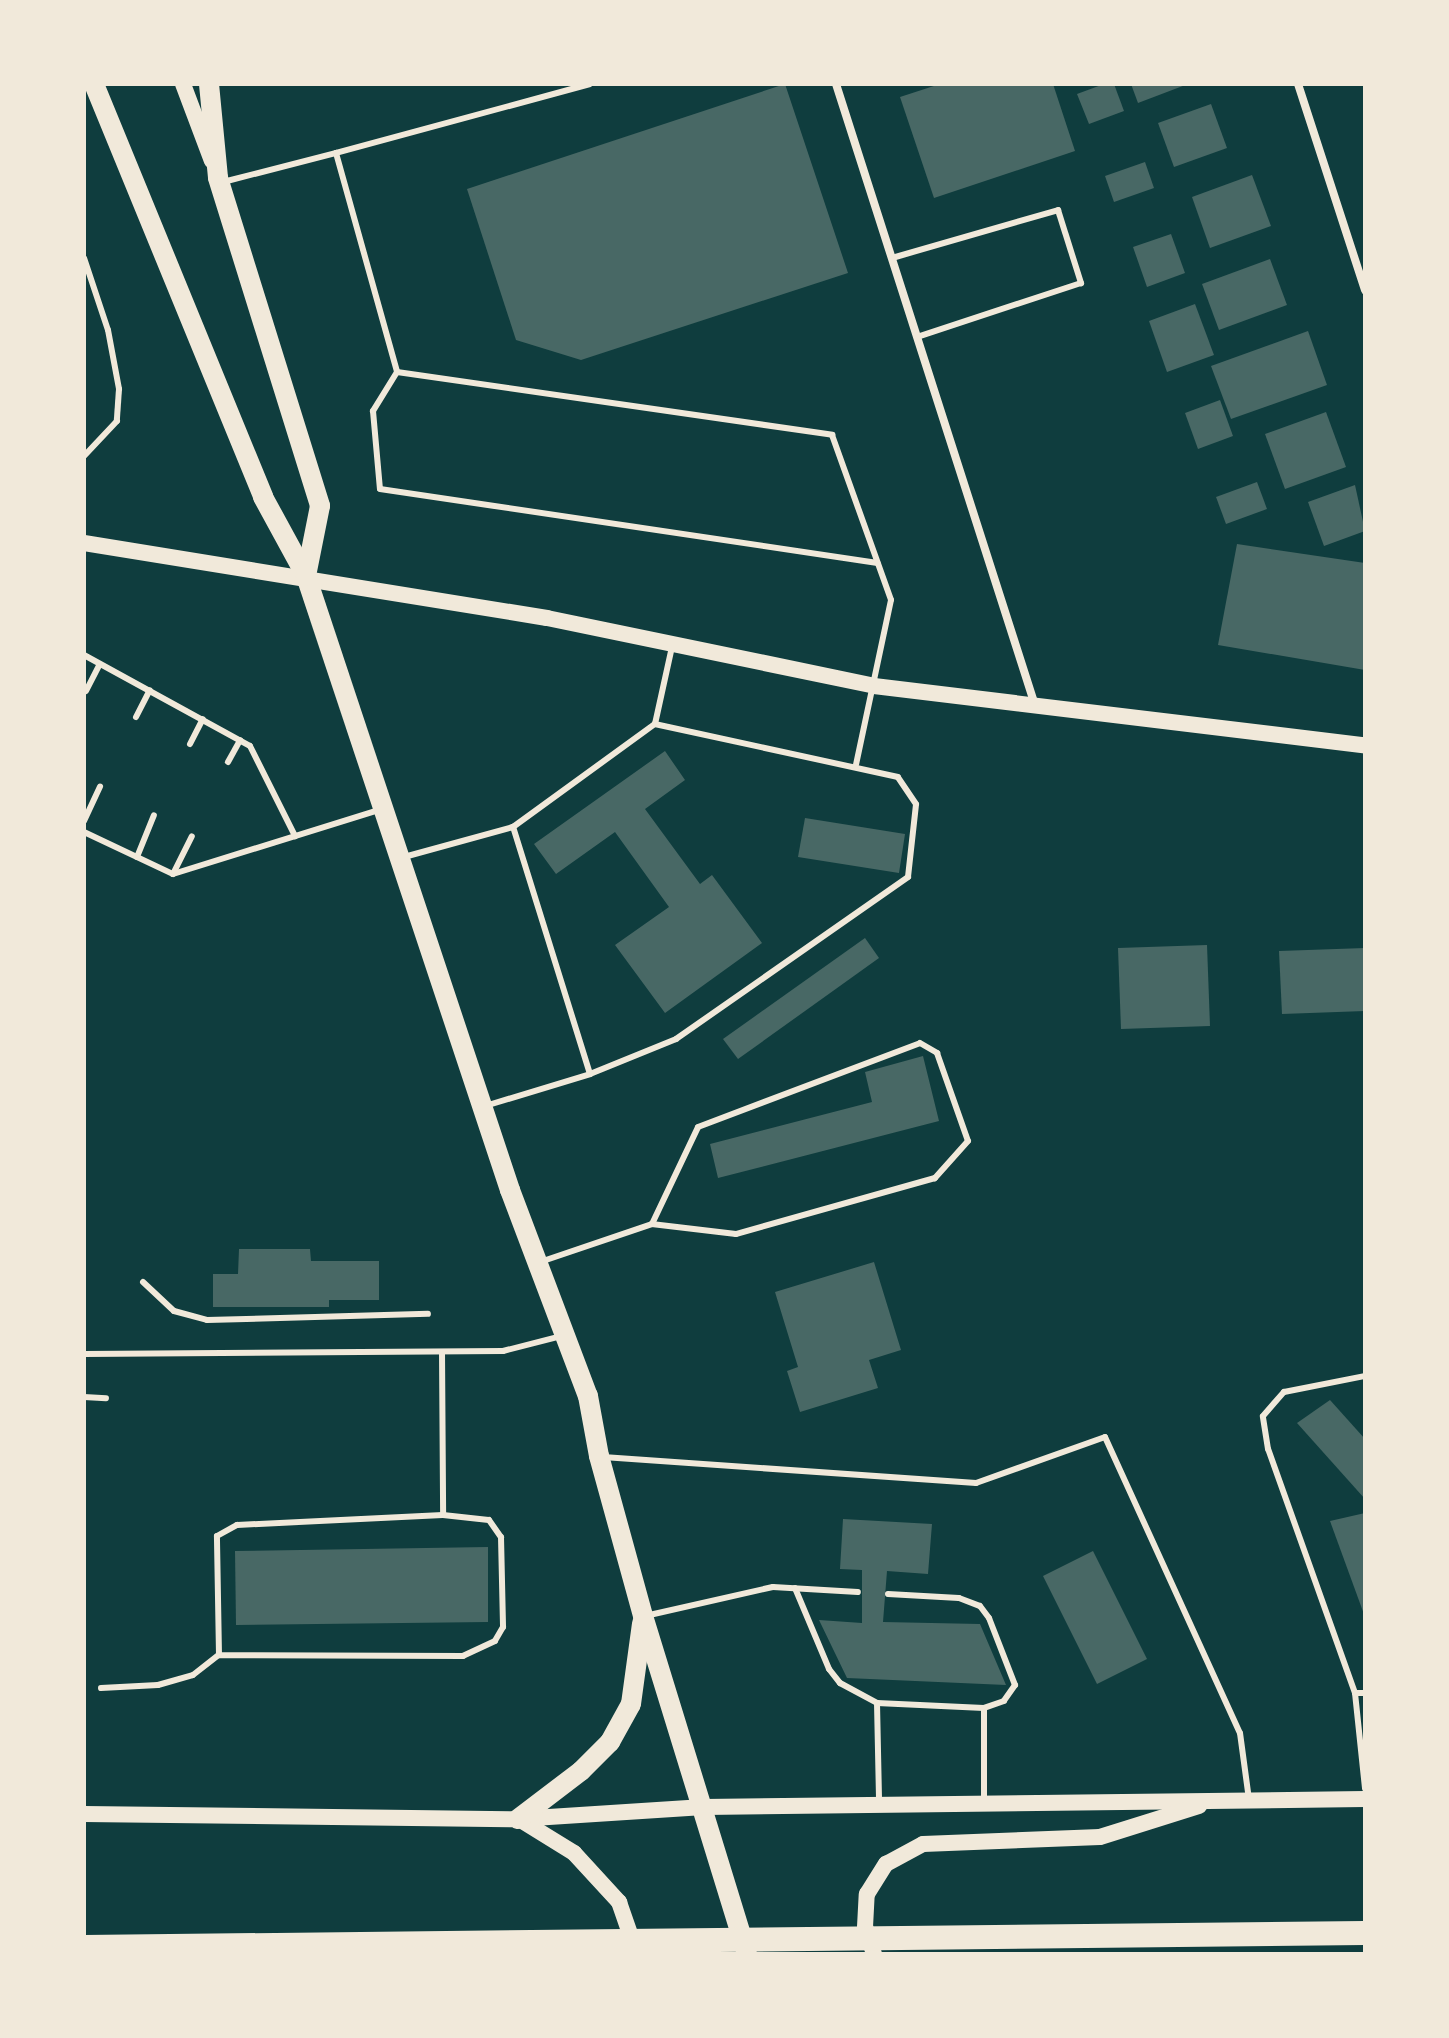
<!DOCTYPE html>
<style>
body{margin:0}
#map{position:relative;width:1449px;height:2038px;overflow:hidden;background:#0f3d3e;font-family:"Roboto Serif",serif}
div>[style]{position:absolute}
.building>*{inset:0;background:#486865}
.service>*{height:6px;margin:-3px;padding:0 3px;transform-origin:3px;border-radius:3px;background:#f1e9da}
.minor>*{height:8px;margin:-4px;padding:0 4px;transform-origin:4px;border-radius:4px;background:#f1e9da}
.secondary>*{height:16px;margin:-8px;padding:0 8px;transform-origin:8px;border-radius:8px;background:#f1e9da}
.primary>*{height:20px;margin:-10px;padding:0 10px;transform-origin:10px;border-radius:10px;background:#f1e9da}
.motorway>*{height:24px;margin:-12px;padding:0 12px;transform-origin:12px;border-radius:12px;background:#f1e9da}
span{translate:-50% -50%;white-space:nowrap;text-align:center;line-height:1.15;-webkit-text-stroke:7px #f1e9da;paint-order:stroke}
.frame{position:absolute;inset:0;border:86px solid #f1e9da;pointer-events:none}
</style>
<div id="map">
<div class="building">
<div style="clip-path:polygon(785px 84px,848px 273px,581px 360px,516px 340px,467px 189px)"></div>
<div style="clip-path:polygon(940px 84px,1053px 84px,1075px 151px,934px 198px,900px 97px)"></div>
<div style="clip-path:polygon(1104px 84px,1114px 84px,1124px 111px,1089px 124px,1077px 94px)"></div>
<div style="clip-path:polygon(1131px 84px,1188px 84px,1138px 103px)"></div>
<div style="clip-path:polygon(1211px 104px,1227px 148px,1174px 167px,1158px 123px)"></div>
<div style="clip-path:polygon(1145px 162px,1154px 188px,1114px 202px,1105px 176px)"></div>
<div style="clip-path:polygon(1252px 175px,1271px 226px,1210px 248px,1192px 197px)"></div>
<div style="clip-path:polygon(1171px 234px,1185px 273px,1147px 287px,1133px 247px)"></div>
<div style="clip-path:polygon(1270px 259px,1287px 305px,1219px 330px,1202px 284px)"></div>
<div style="clip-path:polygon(1195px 304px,1214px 355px,1167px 372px,1149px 321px)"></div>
<div style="clip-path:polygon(1308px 331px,1327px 385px,1231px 419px,1211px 366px)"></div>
<div style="clip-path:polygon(1220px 400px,1233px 436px,1198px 449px,1185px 413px)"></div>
<div style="clip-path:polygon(1326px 412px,1346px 467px,1285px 489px,1265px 434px)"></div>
<div style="clip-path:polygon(1257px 482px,1267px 509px,1226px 524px,1216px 497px)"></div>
<div style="clip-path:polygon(1355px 485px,1365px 531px,1324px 546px,1308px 502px)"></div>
<div style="clip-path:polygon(1237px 544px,1365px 563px,1365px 670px,1218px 645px)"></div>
<div style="clip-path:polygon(665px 751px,685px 780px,645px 809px,700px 884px,712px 875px,762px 943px,665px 1013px,615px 945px,669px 907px,615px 832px,556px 874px,534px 844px)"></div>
<div style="clip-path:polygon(805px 818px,905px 834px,899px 873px,798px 857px)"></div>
<div style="clip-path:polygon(865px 938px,879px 958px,738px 1059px,723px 1039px)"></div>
<div style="clip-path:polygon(1207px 945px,1210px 1026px,1121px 1029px,1118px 948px)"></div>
<div style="clip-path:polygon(1365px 948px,1365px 1011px,1282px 1014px,1279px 951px)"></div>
<div style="clip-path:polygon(923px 1056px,939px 1121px,718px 1178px,710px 1144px,872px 1102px,865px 1072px)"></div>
<div style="clip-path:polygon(239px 1249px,310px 1249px,311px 1261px,379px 1261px,379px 1300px,329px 1300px,329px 1307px,213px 1307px,213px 1274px,238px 1274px)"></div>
<div style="clip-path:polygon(874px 1262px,901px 1350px,869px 1360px,878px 1388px,800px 1412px,787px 1371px,798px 1367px,775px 1292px)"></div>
<div style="clip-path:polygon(1330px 1400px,1365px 1439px,1365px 1499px,1297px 1423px)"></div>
<div style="clip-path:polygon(1365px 1513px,1365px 1617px,1330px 1521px)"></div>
<div style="clip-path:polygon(843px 1519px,932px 1524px,928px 1574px,887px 1571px,883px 1622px,980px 1624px,1006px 1685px,847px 1678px,819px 1620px,862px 1623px,862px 1570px,840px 1569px)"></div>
<div style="clip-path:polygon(488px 1547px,488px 1622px,236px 1625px,235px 1551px)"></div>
<div style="clip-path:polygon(1093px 1551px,1147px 1659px,1097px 1684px,1043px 1576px)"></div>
</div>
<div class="service">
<div style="left:590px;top:84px;width:263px;rotate:164.8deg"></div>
<div style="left:336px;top:153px;width:227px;rotate:74.4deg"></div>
<div style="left:397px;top:372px;width:440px;rotate:8.2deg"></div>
<div style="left:832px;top:435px;width:175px;rotate:70.3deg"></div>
<div style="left:891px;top:600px;width:168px;rotate:102deg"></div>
<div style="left:223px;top:182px;width:117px;rotate:-14.4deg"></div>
<div style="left:84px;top:258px;width:76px;rotate:71.6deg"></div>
<div style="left:108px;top:330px;width:60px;rotate:79.4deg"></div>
<div style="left:119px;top:389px;width:32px;rotate:94deg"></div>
<div style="left:117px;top:421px;width:48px;rotate:133.3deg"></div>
<div style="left:892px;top:258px;width:173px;rotate:-16.1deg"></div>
<div style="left:1058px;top:210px;width:77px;rotate:72.5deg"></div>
<div style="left:1081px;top:283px;width:173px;rotate:161.8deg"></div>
<div style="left:397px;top:372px;width:46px;rotate:121.6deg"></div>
<div style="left:373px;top:411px;width:78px;rotate:84.9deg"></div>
<div style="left:380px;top:489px;width:503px;rotate:8.45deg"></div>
<div style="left:84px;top:655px;width:189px;rotate:28.7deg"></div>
<div style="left:250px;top:746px;width:101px;rotate:63.4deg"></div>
<div style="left:86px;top:691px;width:30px;rotate:-63deg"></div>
<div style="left:136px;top:717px;width:30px;rotate:-63deg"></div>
<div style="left:190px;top:744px;width:28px;rotate:-63deg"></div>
<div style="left:228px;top:762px;width:25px;rotate:-61deg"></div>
<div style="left:84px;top:821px;width:38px;rotate:-65deg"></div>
<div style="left:84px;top:832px;width:98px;rotate:25.3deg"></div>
<div style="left:173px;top:874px;width:216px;rotate:-17.3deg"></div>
<div style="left:137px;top:857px;width:45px;rotate:-68deg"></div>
<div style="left:404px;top:857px;width:113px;rotate:-15.4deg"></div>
<div style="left:513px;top:827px;width:175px;rotate:-36deg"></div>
<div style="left:655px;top:724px;width:79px;rotate:-77.6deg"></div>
<div style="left:173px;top:874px;width:42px;rotate:-63.4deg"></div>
<div style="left:590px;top:1074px;width:93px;rotate:-22.1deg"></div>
<div style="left:676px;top:1039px;width:283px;rotate:-34.9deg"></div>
<div style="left:908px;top:877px;width:73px;rotate:-83.7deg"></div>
<div style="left:916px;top:804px;width:32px;rotate:-124deg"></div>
<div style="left:898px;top:777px;width:249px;rotate:-167.7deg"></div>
<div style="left:485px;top:1106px;width:110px;rotate:-16.9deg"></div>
<div style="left:590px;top:1074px;width:259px;rotate:-107.3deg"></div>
<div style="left:540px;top:1262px;width:118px;rotate:-18.7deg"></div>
<div style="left:652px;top:1224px;width:107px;rotate:-64.6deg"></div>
<div style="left:698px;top:1127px;width:237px;rotate:-20.7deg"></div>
<div style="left:920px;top:1043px;width:20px;rotate:30deg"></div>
<div style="left:937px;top:1053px;width:93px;rotate:70.6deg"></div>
<div style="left:968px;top:1141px;width:50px;rotate:131.7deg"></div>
<div style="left:935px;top:1178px;width:207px;rotate:164.3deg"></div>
<div style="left:736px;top:1234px;width:85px;rotate:-173.2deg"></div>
<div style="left:143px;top:1282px;width:42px;rotate:43.1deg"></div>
<div style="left:174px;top:1311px;width:34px;rotate:15deg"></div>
<div style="left:207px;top:1320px;width:221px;rotate:-1.6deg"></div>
<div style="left:442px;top:1352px;width:163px;rotate:89.6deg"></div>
<div style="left:443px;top:1515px;width:46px;rotate:6.2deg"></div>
<div style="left:489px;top:1520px;width:21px;rotate:55deg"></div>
<div style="left:501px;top:1537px;width:90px;rotate:88.7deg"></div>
<div style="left:503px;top:1627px;width:16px;rotate:120deg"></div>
<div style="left:495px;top:1641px;width:35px;rotate:155deg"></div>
<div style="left:463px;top:1656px;width:244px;rotate:-179.8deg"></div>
<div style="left:219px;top:1655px;width:119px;rotate:-91deg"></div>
<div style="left:217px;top:1536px;width:23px;rotate:-29deg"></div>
<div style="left:237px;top:1525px;width:206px;rotate:-2.8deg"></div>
<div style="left:84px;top:1354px;width:419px;rotate:-0.4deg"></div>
<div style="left:503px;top:1351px;width:61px;rotate:-14.3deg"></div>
<div style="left:84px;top:1397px;width:22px;rotate:3deg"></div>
<div style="left:603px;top:1457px;width:374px;rotate:4deg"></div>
<div style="left:976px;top:1483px;width:137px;rotate:-19.6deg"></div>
<div style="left:1105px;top:1437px;width:325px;rotate:65.5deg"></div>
<div style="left:1240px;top:1733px;width:68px;rotate:82.3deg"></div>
<div style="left:795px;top:1588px;width:88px;rotate:67.2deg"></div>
<div style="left:829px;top:1669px;width:18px;rotate:52deg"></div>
<div style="left:840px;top:1683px;width:42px;rotate:28.4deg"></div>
<div style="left:877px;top:1703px;width:99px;rotate:88.8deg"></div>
<div style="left:888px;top:1594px;width:71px;rotate:3.2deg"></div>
<div style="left:959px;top:1598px;width:22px;rotate:21deg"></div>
<div style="left:980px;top:1606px;width:15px;rotate:53deg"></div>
<div style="left:989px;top:1618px;width:72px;rotate:68.8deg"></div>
<div style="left:1015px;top:1685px;width:19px;rotate:125deg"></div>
<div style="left:1004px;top:1701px;width:21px;rotate:161deg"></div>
<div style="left:984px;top:1708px;width:92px;rotate:90deg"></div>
<div style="left:645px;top:1616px;width:131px;rotate:-12.8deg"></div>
<div style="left:773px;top:1587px;width:85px;rotate:3.4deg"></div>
<div style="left:101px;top:1688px;width:57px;rotate:-3deg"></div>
<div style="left:158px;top:1685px;width:36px;rotate:-16deg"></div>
<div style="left:193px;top:1675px;width:33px;rotate:-38deg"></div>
<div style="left:1355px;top:1693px;width:259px;rotate:-109.6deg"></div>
<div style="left:1268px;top:1449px;width:33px;rotate:-99deg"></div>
<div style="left:1263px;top:1416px;width:32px;rotate:-49deg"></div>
<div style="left:1284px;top:1392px;width:83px;rotate:-11.2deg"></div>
<div style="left:1365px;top:1693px;width:10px;rotate:180deg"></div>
<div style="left:1355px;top:1693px;width:96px;rotate:84deg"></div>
<div style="left:877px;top:1703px;width:107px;rotate:2.7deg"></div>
</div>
<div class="minor">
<div style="left:836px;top:84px;width:649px;rotate:72.24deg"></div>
<div style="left:1298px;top:84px;width:217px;rotate:72deg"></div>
</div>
<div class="secondary">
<div style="left:183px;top:84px;width:82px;rotate:69.4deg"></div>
<div style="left:84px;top:543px;width:469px;rotate:9.2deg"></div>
<div style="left:547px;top:618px;width:334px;rotate:11.7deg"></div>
<div style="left:874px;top:686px;width:495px;rotate:6.9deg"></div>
<div style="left:84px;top:1814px;width:434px;rotate:0.7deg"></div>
<div style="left:518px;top:1819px;width:186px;rotate:-3.7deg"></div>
<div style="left:704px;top:1807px;width:661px;rotate:-0.69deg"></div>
<div style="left:519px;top:1819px;width:65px;rotate:31.7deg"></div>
<div style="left:574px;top:1853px;width:67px;rotate:47.4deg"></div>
<div style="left:619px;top:1902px;width:55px;rotate:70.9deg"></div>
<div style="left:874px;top:1954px;width:28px;rotate:-108deg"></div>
<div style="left:865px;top:1927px;width:33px;rotate:-87deg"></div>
<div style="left:867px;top:1894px;width:36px;rotate:-58deg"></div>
<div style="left:886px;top:1864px;width:42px;rotate:-28.4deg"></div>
<div style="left:923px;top:1844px;width:177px;rotate:-2.3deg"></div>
<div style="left:1100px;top:1837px;width:104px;rotate:-17.4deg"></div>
</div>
<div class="primary">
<div style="left:94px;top:84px;width:446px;rotate:67.7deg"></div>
<div style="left:263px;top:497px;width:90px;rotate:61.4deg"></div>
<div style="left:306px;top:576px;width:647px;rotate:71.62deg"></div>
<div style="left:510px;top:1190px;width:220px;rotate:69.3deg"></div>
<div style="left:588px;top:1396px;width:61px;rotate:79.6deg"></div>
<div style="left:599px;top:1456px;width:166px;rotate:74.6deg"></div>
<div style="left:643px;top:1616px;width:354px;rotate:72.9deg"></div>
<div style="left:209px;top:84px;width:94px;rotate:84.5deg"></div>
<div style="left:218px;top:178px;width:343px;rotate:72.7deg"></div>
<div style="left:320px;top:506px;width:71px;rotate:101.3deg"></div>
<div style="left:518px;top:1819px;width:79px;rotate:-37.3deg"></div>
<div style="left:581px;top:1771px;width:41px;rotate:-45deg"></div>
<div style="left:610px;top:1742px;width:43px;rotate:-61.1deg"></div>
<div style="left:631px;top:1704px;width:81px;rotate:-82.2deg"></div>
</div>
<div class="motorway">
<div style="left:84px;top:1947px;width:1281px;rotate:-0.63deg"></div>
</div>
<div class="frame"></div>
</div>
